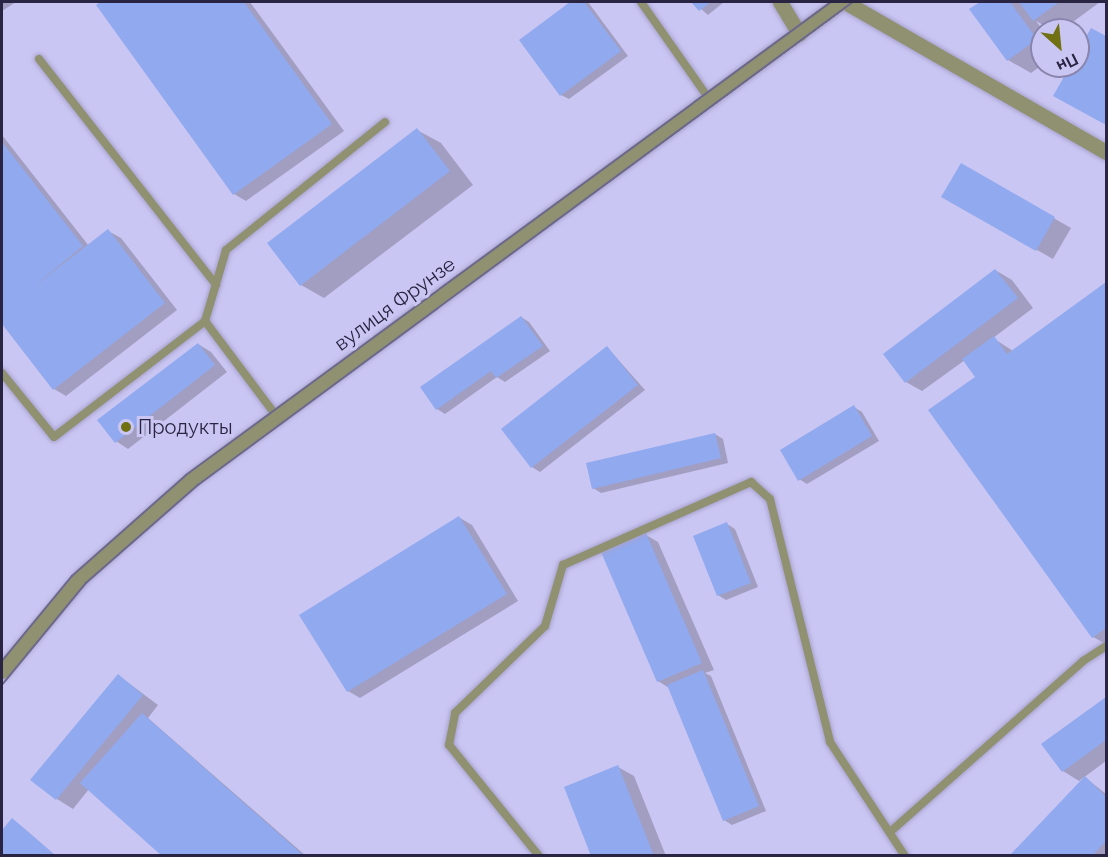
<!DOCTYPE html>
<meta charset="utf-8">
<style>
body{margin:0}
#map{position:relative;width:1108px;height:857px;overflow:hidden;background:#cac6f3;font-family:Raleway,sans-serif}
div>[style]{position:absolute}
.shadow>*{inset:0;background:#0003}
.building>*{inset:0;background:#91a9ee}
.roads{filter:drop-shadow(0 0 2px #a6a2cc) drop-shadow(0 0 2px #a6a2cc)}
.lane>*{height:8px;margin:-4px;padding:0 4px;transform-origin:4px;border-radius:4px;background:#909170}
.street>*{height:15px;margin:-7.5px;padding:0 7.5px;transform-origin:7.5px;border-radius:7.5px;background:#909170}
.tram>*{height:1.5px;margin:-0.75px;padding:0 0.75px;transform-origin:0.75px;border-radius:0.75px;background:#6c688c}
.dots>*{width:16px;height:16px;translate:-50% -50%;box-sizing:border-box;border:3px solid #cac6f3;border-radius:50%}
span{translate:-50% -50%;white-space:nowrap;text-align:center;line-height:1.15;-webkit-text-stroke:6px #cac6f3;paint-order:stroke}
.street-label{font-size:20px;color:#282441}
.poi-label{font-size:20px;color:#282441}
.left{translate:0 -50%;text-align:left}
.frame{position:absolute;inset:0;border:3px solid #282441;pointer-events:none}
.north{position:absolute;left:1030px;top:18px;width:60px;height:60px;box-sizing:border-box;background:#cac6f3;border:2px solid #8985ac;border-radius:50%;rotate:153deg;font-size:16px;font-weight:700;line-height:24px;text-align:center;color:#282441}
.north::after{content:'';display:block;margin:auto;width:21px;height:27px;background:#717013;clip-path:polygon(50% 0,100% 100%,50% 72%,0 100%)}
</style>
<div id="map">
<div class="shadow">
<div style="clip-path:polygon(2px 2px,16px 2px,2px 11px)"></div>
<div style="clip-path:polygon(103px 2px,250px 2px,344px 131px,246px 201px,234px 194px,98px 5px)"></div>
<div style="clip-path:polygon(573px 2px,588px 2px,628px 56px,569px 99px,561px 95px,521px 40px)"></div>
<div style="clip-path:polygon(693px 2px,724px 2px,708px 15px)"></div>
<div style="clip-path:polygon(982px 2px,1100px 2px,1062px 30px,1052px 30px,1036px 21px,1043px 30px,1042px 65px,1031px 73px,1008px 60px,971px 9px)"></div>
<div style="clip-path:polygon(1091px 30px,1106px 38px,1106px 124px,1072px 105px,1072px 66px,1078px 66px,1078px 54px)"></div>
<div style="clip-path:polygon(417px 130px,441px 143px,473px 185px,324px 298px,301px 285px)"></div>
<div style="clip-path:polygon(2px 135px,89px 246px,108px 231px,121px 238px,177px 310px,66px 396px,54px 389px,2px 322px)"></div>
<div style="clip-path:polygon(961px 165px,1071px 228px,1053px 259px,943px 197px)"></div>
<div style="clip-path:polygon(995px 270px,1012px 280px,1033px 308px,993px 338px,1013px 351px,1106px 284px,1106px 644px,1093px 637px,977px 377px,965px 360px,922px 391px,906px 382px)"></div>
<div style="clip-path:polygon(521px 317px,529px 322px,550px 351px,505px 382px,497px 377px,445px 414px,437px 409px)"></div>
<div style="clip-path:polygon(198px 344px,211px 352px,227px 372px,128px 449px,116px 441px)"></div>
<div style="clip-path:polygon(607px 347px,645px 390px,540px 472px,532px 467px)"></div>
<div style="clip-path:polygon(854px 407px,862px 412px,879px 441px,807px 484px,799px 479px)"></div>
<div style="clip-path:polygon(715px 434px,723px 439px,728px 463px,601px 493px,593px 488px)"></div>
<div style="clip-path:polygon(460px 518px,472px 525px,518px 601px,360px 698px,348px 691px)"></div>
<div style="clip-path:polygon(727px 524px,735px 529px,758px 587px,726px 600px,718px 595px)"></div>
<div style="clip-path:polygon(646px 535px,658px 542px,714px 670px,705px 673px,711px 676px,766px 811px,732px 825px,724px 820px,669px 688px,658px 681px)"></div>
<div style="clip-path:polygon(118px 675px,158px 705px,148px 718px,306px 856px,164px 856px,89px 789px,73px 809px,57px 799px)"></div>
<div style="clip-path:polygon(1106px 699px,1106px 761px,1079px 781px,1063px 771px,1043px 744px)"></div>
<div style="clip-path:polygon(618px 767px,634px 776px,666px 856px,593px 856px)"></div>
<div style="clip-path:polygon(1086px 778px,1106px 794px,1106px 856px,1011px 856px)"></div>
<div style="clip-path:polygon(12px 820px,20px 825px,56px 856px,2px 856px,2px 833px)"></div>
</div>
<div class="building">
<div style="clip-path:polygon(100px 2px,244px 2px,332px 124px,233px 195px,96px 5px)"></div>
<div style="clip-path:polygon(570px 2px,584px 2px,621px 51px,560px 96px,519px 40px)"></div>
<div style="clip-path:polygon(691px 2px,711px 2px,699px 11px)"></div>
<div style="clip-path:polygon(980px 2px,1010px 2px,1037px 39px,1007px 61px,969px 9px)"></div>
<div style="clip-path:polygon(1019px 2px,1059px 2px,1033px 21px)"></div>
<div style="clip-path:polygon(1091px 28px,1106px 36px,1106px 125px,1053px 96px,1070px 66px,1078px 66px,1078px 51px)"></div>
<div style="clip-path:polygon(417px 128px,450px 171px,300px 286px,267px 243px)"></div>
<div style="clip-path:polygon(2px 142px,83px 246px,32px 288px,108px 229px,165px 303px,53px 390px,2px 324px)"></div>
<div style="clip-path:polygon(961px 163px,1055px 217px,1036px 251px,941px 197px)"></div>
<div style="clip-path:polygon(995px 269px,1018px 298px,905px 383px,883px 354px)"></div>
<div style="clip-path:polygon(1106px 282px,1106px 628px,1092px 638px,928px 410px,975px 377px,962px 359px,994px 336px,1007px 354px)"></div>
<div style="clip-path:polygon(521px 316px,543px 346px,496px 378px,491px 371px,436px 410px,420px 387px)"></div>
<div style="clip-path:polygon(198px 343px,215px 365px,115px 443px,97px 420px)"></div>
<div style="clip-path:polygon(607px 346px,638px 385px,531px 468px,501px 429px)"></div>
<div style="clip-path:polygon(854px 405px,872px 436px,798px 481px,780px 450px)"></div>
<div style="clip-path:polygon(715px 433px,721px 458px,592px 489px,586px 463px)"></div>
<div style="clip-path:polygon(459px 516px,507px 594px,347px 692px,299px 615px)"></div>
<div style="clip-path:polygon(727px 522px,751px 583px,717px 596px,693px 536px)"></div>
<div style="clip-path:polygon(646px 533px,702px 663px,657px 682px,601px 552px)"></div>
<div style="clip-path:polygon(703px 670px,759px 806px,723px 821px,667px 685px)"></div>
<div style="clip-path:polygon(118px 674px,143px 695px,56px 800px,30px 780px)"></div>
<div style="clip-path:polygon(1106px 697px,1106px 740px,1062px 772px,1041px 744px)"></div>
<div style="clip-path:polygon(142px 713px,304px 856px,162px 856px,80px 783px)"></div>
<div style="clip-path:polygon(618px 765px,654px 856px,591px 856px,564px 787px)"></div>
<div style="clip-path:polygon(1085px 776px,1106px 797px,1106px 841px,1092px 856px,1009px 856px)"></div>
<div style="clip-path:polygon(12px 818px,56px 856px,2px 856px,2px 830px)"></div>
</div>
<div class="roads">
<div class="lane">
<div style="left:641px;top:2px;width:120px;rotate:54.9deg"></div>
<div style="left:39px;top:59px;width:287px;rotate:51.9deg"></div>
<div style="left:205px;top:321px;width:74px;rotate:-73.5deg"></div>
<div style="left:226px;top:250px;width:204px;rotate:-38.8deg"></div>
<div style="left:2px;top:373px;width:82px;rotate:50.9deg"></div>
<div style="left:54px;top:437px;width:190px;rotate:-37.5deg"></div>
<div style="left:205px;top:321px;width:120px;rotate:53.1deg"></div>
<div style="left:890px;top:832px;width:258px;rotate:-41.5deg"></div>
<div style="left:1083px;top:661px;width:27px;rotate:-33deg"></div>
<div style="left:539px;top:856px;width:143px;rotate:-129deg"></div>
<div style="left:449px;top:745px;width:33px;rotate:-79deg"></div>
<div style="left:455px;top:713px;width:125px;rotate:-44deg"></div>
<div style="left:545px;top:626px;width:64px;rotate:-73.6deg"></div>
<div style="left:563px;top:565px;width:206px;rotate:-23.8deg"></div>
<div style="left:751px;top:482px;width:25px;rotate:42deg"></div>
<div style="left:770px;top:499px;width:250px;rotate:76.1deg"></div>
<div style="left:830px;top:742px;width:136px;rotate:56.7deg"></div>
</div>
<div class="street">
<div style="left:780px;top:2px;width:37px;rotate:59deg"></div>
<div style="left:845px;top:2px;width:301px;rotate:29.9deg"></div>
<div style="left:2px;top:671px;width:124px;rotate:-49.9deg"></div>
<div style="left:82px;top:576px;width:147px;rotate:-41.4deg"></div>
<div style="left:192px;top:479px;width:805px;rotate:-36.32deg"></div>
</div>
</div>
<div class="tram">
<div style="left:2px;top:661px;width:110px;rotate:-50.5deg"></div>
<div style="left:72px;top:576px;width:152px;rotate:-41.5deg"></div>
<div style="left:186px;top:475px;width:800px;rotate:-36.25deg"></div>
<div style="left:2px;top:685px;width:132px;rotate:-50.5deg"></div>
<div style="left:86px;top:583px;width:149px;rotate:-41.2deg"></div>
<div style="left:198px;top:485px;width:814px;rotate:-36.41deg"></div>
</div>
<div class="dots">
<div style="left:126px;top:427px;background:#717013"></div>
</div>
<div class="street-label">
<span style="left:395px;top:304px;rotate:-36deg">вулиця Фрунзе</span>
</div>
<div class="poi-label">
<span class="left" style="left:138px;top:427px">Продукты</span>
</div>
<div class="frame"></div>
<div class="north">Пн</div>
</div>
